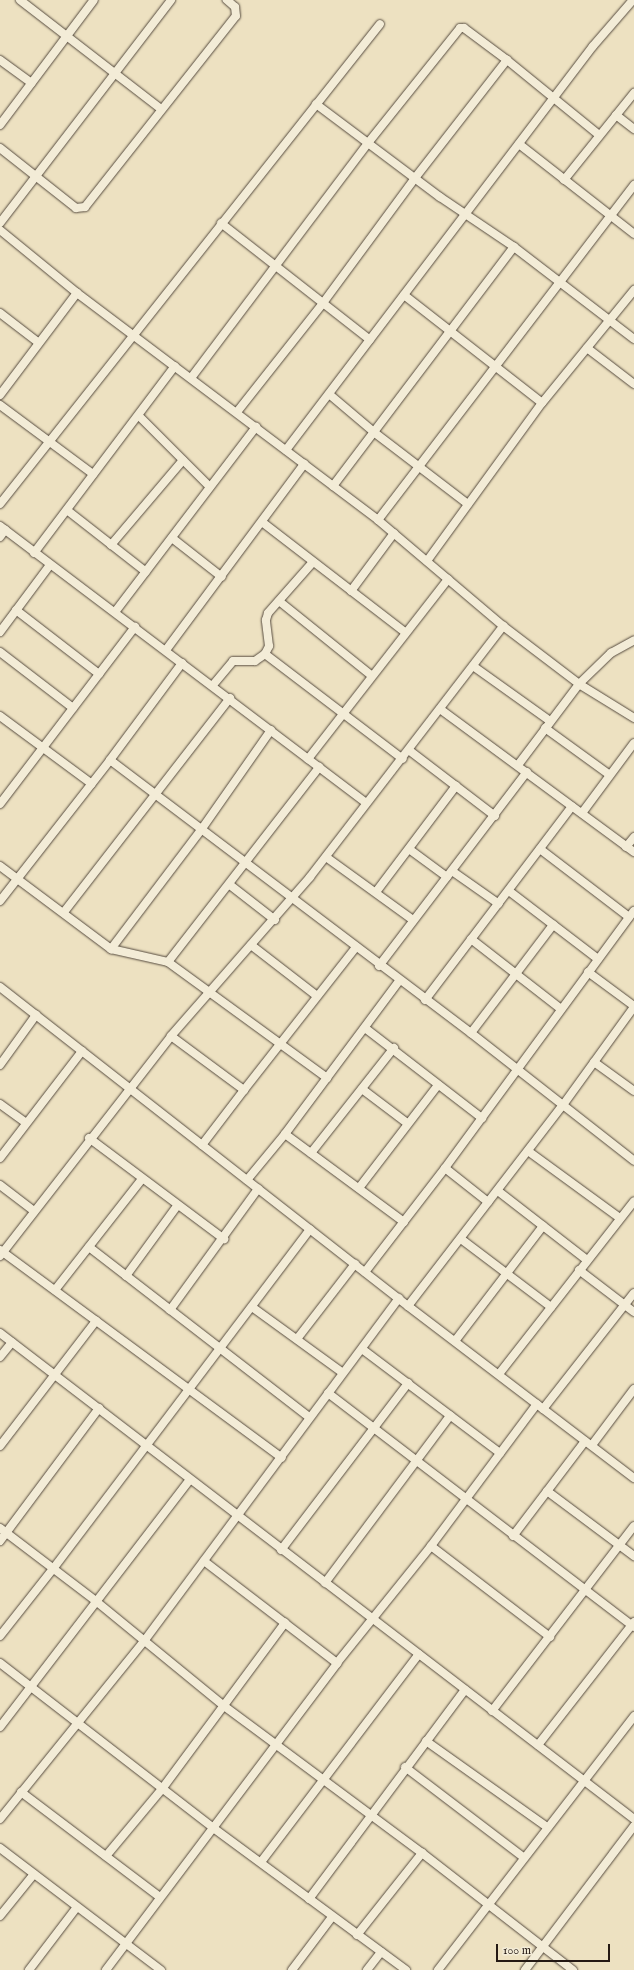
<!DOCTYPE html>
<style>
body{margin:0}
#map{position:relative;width:634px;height:1970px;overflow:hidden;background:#ede1c1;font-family:"IM FELL English",serif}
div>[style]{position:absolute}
.roads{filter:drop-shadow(0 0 1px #564b3f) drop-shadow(0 0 1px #564b3f)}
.minor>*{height:8px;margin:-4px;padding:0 4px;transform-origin:4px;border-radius:4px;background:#f3ecd7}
span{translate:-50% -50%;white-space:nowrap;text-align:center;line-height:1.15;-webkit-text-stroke:4px #f3ecd7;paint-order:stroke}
.scale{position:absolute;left:496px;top:1944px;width:114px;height:18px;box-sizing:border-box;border:2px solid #241914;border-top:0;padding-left:5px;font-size:12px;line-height:14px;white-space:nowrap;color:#241914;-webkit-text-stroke:3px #f3ecd7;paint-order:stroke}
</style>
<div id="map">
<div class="roads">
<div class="minor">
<div style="left:20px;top:0;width:178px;rotate:37.7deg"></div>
<div style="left:0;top:60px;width:39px;rotate:36deg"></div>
<div style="left:316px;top:104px;width:155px;rotate:36.9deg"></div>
<div style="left:440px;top:197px;width:89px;rotate:34deg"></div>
<div style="left:514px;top:247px;width:151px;rotate:37.5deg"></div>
<div style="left:616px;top:115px;width:23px;rotate:38deg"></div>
<div style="left:0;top:125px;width:156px;rotate:-53.1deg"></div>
<div style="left:519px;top:144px;width:146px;rotate:38deg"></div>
<div style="left:0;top:148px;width:97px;rotate:38.3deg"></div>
<div style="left:76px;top:208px;width:9px;rotate:-6deg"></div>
<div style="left:85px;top:207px;width:243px;rotate:-51.7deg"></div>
<div style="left:236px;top:16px;width:9px;rotate:-96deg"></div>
<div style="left:235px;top:7px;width:11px;rotate:-139deg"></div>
<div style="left:564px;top:180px;width:112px;rotate:-51.2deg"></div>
<div style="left:0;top:223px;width:281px;rotate:-52.5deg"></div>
<div style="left:221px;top:223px;width:189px;rotate:38.1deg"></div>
<div style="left:0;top:230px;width:99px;rotate:39.3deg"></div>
<div style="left:77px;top:293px;width:377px;rotate:37deg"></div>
<div style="left:378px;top:520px;width:164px;rotate:40.3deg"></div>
<div style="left:503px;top:626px;width:96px;rotate:37.3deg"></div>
<div style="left:579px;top:684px;width:65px;rotate:31.7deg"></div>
<div style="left:404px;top:295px;width:175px;rotate:38deg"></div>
<div style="left:0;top:313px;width:49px;rotate:37.6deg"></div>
<div style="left:587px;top:348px;width:59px;rotate:37.5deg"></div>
<div style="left:191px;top:378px;width:294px;rotate:-53deg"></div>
<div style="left:368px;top:143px;width:147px;rotate:-51.3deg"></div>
<div style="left:460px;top:28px;width:4px"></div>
<div style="left:464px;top:28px;width:54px;rotate:36.7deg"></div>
<div style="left:507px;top:60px;width:119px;rotate:39.2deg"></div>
<div style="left:329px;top:394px;width:60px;rotate:40.3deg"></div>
<div style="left:375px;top:433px;width:117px;rotate:37.4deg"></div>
<div style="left:0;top:395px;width:128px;rotate:-53deg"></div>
<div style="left:0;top:405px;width:116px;rotate:36.6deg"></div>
<div style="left:237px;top:412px;width:139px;rotate:-51.7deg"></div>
<div style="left:323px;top:303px;width:155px;rotate:-53.6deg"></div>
<div style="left:415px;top:178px;width:150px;rotate:-52.1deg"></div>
<div style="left:139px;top:416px;width:100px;rotate:45deg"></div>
<div style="left:286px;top:450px;width:507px;rotate:-52.77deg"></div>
<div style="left:593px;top:46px;width:61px;rotate:-49deg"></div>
<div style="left:333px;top:486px;width:300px;rotate:-52.9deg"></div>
<div style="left:0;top:504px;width:612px;rotate:-51.63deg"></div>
<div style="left:67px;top:510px;width:100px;rotate:38.1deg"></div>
<div style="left:378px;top:520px;width:422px;rotate:-52.6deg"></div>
<div style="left:262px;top:522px;width:180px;rotate:37.6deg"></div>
<div style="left:0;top:526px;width:459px;rotate:37.1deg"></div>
<div style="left:0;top:537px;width:9px;rotate:-54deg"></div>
<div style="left:172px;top:538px;width:63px;rotate:38deg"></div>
<div style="left:111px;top:545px;width:111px;rotate:-49.7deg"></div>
<div style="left:34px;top:553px;width:234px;rotate:-53deg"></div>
<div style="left:427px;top:561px;width:195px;rotate:-54deg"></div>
<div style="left:542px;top:403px;width:146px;rotate:-50.8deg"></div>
<div style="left:351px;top:591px;width:72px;rotate:-53.4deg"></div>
<div style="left:279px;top:601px;width:119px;rotate:38.9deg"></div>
<div style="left:16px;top:610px;width:105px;rotate:37.6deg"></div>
<div style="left:115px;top:612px;width:233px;rotate:-52.7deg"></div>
<div style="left:0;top:632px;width:84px;rotate:-53.3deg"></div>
<div style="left:166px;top:650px;width:232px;rotate:-53.4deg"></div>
<div style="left:0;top:652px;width:92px;rotate:37.5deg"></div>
<div style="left:265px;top:654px;width:173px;rotate:37.3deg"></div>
<div style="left:473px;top:666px;width:95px;rotate:35.5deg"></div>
<div style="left:213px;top:685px;width:31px;rotate:-50deg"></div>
<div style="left:233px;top:661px;width:22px"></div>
<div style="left:255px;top:661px;width:12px;rotate:-35deg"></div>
<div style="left:265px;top:654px;width:9px;rotate:-63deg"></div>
<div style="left:269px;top:646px;width:26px;rotate:-97deg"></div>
<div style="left:266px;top:620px;width:7px;rotate:-74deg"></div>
<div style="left:268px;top:613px;width:68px;rotate:-48.6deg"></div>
<div style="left:440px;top:709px;width:241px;rotate:36.4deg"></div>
<div style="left:0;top:716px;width:114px;rotate:36.5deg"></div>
<div style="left:545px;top:728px;width:80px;rotate:35.9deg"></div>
<div style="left:410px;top:751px;width:107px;rotate:37.4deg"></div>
<div style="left:308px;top:759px;width:228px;rotate:-52.1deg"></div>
<div style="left:110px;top:760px;width:453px;rotate:37.1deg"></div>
<div style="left:471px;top:1033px;width:207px;rotate:38.1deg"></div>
<div style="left:518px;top:765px;width:101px;rotate:-53deg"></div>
<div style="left:579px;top:684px;width:45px;rotate:-44.1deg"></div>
<div style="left:611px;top:653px;width:26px;rotate:-29deg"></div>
<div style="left:0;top:804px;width:223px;rotate:-52.7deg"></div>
<div style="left:582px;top:813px;width:87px;rotate:-53.4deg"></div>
<div style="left:626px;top:847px;width:13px;rotate:-51deg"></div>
<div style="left:409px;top:849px;width:47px;rotate:36.4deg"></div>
<div style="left:540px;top:849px;width:112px;rotate:37.4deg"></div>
<div style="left:326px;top:857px;width:107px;rotate:35.9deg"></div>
<div style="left:0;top:866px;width:139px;rotate:36.8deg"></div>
<div style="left:111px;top:949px;width:58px;rotate:12.8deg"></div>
<div style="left:168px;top:962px;width:197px;rotate:36.1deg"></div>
<div style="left:452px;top:871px;width:57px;rotate:35.1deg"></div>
<div style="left:230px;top:885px;width:57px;rotate:37.9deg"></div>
<div style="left:509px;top:891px;width:112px;rotate:37.4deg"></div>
<div style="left:376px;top:892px;width:133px;rotate:-53deg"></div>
<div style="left:0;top:901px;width:179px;rotate:-52deg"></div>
<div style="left:110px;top:760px;width:121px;rotate:-53.4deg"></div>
<div style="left:64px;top:912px;width:271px;rotate:-52.2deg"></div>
<div style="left:471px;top:939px;width:114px;rotate:37.9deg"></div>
<div style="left:251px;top:945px;width:83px;rotate:37.7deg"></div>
<div style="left:111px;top:949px;width:149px;rotate:-52.9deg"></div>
<div style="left:201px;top:830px;width:122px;rotate:-55deg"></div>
<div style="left:168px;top:962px;width:247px;rotate:-52.2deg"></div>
<div style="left:379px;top:966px;width:244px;rotate:-52.7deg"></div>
<div style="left:588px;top:972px;width:57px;rotate:36.5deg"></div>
<div style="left:0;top:987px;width:518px;rotate:38.02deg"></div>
<div style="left:408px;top:1306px;width:284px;rotate:37.3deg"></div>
<div style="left:425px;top:1000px;width:243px;rotate:-52.8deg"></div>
<div style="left:365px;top:1028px;width:148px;rotate:37.6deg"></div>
<div style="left:471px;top:1033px;width:136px;rotate:-52.8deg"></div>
<div style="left:171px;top:1036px;width:91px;rotate:36.5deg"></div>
<div style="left:244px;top:1090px;width:182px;rotate:-51.9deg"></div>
<div style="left:594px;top:1062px;width:49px;rotate:35.9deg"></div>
<div style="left:0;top:1065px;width:62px;rotate:-54.2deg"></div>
<div style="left:362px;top:1089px;width:56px;rotate:37.1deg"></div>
<div style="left:0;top:1104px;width:32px;rotate:36deg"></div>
<div style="left:285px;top:1134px;width:148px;rotate:36.5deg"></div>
<div style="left:89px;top:1138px;width:169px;rotate:36.8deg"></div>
<div style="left:202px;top:1145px;width:69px;rotate:-52.6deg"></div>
<div style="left:528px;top:1151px;width:114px;rotate:36.1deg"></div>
<div style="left:311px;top:1153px;width:134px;rotate:-51.7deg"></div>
<div style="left:0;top:1158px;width:135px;rotate:-52.5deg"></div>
<div style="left:445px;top:1168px;width:55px;rotate:38.3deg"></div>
<div style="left:247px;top:1180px;width:60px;rotate:-50.4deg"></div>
<div style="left:285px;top:1134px;width:191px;rotate:-53.3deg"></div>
<div style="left:0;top:1185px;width:43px;rotate:37.4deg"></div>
<div style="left:359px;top:1188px;width:130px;rotate:-52.5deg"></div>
<div style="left:498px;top:1191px;width:113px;rotate:37.8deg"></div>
<div style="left:461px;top:1239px;width:113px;rotate:37.1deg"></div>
<div style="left:89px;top:1247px;width:278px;rotate:37.7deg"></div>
<div style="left:0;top:1250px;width:350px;rotate:36.4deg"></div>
<div style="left:0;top:1256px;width:279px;rotate:-52.1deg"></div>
<div style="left:171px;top:1036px;width:211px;rotate:-48.8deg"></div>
<div style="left:310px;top:877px;width:317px;rotate:-52.4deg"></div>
<div style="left:579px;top:1270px;width:69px;rotate:37.4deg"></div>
<div style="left:365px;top:1272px;width:131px;rotate:-52.4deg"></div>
<div style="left:445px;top:1168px;width:319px;rotate:-53.7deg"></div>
<div style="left:126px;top:1276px;width:87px;rotate:-53.9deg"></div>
<div style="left:55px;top:1290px;width:141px;rotate:-51.9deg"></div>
<div style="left:408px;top:1306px;width:254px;rotate:-52.4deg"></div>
<div style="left:563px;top:1105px;width:121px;rotate:-54.1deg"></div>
<div style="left:252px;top:1307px;width:112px;rotate:36deg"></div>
<div style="left:170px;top:1310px;width:150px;rotate:-54deg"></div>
<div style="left:0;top:1333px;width:799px;rotate:37.47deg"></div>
<div style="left:297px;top:1339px;width:95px;rotate:-52.3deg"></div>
<div style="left:455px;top:1341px;width:145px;rotate:-52.6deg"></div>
<div style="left:362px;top:1349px;width:173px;rotate:37deg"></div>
<div style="left:0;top:1357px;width:19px;rotate:-51deg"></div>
<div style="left:499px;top:1374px;width:219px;rotate:-52deg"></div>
<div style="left:328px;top:1393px;width:385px;rotate:37.4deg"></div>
<div style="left:543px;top:1409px;width:147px;rotate:-51.9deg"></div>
<div style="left:592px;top:1445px;width:70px;rotate:-53.1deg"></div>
<div style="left:0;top:1446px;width:158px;rotate:-52.5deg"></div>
<div style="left:547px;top:1491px;width:109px;rotate:36.8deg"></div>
<div style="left:0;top:1528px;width:122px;rotate:37.3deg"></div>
<div style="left:97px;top:1602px;width:164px;rotate:39.3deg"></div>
<div style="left:224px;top:1706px;width:247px;rotate:36.6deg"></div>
<div style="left:422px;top:1853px;width:191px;rotate:37.8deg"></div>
<div style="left:513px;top:1536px;width:119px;rotate:-52.8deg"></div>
<div style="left:0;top:1541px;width:166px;rotate:-53.3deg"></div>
<div style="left:431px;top:1546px;width:150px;rotate:37.4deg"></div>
<div style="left:281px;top:1550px;width:210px;rotate:-52.7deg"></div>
<div style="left:204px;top:1561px;width:168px;rotate:37.5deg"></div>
<div style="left:325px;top:1583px;width:209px;rotate:-53.2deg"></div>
<div style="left:0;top:1636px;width:85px;rotate:-51.7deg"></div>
<div style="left:53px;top:1569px;width:426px;rotate:-52.9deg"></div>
<div style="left:0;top:1663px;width:268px;rotate:37.7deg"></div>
<div style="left:212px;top:1827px;width:241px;rotate:36.4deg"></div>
<div style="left:492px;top:1711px;width:233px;rotate:-52.5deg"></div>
<div style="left:0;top:1727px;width:312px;rotate:-52.5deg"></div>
<div style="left:426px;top:1741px;width:148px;rotate:35.4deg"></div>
<div style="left:538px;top:1745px;width:156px;rotate:-52deg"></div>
<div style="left:405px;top:1767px;width:148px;rotate:37.3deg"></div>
<div style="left:21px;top:1792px;width:174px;rotate:37.1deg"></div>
<div style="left:0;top:1819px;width:230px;rotate:-51deg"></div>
<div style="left:145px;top:1640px;width:426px;rotate:-53.4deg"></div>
<div style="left:0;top:1848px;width:202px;rotate:37.2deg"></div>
<div style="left:106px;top:1856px;width:87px;rotate:-50.1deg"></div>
<div style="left:162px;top:1789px;width:207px;rotate:-53.5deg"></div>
<div style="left:261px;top:1862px;width:261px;rotate:-52.8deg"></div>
<div style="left:309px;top:1899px;width:261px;rotate:-53.3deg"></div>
<div style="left:0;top:1916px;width:54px;rotate:-51deg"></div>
<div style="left:357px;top:1935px;width:105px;rotate:-51.6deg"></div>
<div style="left:29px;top:1970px;width:79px;rotate:-52.7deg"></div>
<div style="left:106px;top:1970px;width:384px;rotate:-53deg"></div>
<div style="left:337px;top:1663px;width:150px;rotate:-51.2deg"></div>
<div style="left:431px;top:1546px;width:177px;rotate:-53.3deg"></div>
<div style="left:292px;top:1970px;width:66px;rotate:-53deg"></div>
<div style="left:367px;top:1970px;width:23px;rotate:-52deg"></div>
<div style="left:438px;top:1970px;width:321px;rotate:-52.3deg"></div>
<div style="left:525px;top:1970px;width:181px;rotate:-52.9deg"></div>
</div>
</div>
<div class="scale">100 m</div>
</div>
